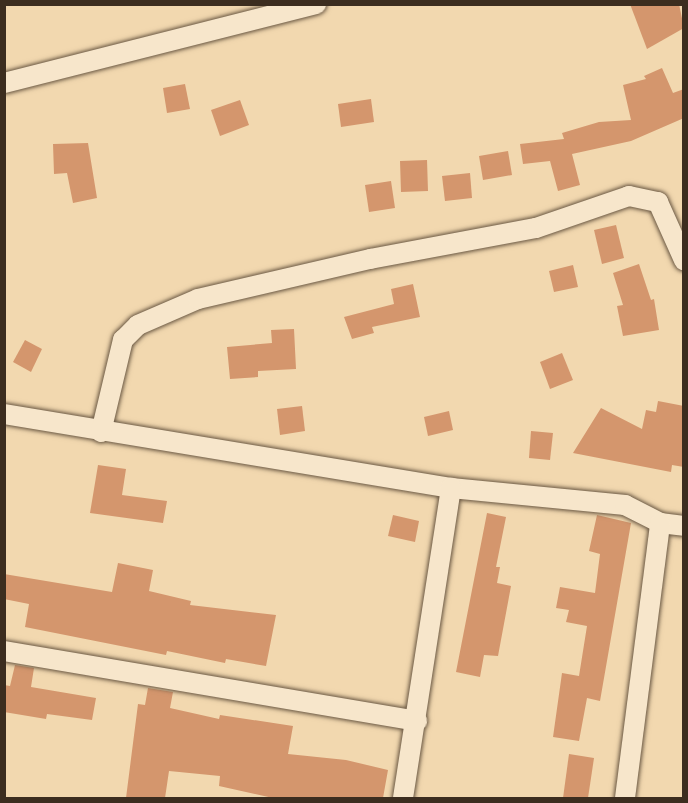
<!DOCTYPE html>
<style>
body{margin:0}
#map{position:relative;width:688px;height:803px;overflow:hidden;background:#f2d8af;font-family:Cardo,serif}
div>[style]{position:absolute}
.building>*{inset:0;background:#d4966d}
.roads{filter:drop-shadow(0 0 2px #6a5843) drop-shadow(0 0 2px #6a5843)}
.street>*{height:20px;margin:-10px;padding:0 10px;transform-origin:10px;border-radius:10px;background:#f7e6cb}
span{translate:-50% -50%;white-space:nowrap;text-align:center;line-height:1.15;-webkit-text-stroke:4.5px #f7e6cb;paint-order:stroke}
.frame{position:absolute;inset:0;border:6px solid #3c2d1f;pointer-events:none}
</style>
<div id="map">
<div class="building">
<div style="clip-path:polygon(630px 4px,679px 4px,684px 28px,647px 49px)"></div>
<div style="clip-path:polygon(662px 68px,673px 93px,684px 89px,684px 118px,631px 141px,572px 154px,580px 185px,558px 191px,550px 161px,523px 164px,520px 144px,564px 139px,562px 133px,599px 122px,631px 120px,623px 85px,646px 79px,644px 76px)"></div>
<div style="clip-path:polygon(185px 84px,190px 109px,167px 113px,163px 88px)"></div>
<div style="clip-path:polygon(371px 99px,374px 122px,341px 127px,338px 104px)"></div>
<div style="clip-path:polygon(240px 100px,249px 125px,220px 136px,211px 110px)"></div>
<div style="clip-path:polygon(88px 143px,97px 198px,73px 203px,67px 173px,54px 174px,53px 144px)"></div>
<div style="clip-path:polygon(508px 151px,512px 175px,483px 180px,479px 156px)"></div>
<div style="clip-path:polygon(427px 160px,428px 191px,401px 192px,400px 161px)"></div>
<div style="clip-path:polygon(470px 173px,472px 198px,445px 201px,442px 176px)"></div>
<div style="clip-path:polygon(391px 181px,395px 208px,369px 212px,365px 185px)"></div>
<div style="clip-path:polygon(616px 225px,624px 258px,602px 264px,594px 230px)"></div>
<div style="clip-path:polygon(639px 264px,651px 300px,654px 299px,659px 330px,623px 336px,617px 306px,623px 305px,613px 273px)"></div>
<div style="clip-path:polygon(573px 265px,578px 287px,554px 292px,549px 271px)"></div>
<div style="clip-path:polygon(413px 284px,420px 317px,372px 327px,374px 333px,352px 339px,344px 317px,394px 304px,391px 289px)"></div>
<div style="clip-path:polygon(294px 329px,296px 369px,258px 371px,258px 377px,230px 379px,227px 347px,272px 343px,271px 330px)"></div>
<div style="clip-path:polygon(25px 340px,42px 349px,31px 372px,13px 362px)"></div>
<div style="clip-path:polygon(562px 353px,573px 380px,550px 389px,540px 362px)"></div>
<div style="clip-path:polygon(658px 401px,684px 406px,684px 467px,672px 465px,671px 472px,573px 453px,601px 408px,642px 429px,646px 410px,656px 412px)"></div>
<div style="clip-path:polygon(302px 406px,305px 431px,280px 435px,277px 409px)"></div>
<div style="clip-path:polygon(449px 411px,453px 430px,428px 436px,424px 417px)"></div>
<div style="clip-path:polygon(531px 431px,553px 433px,550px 460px,529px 458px)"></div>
<div style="clip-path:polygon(98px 465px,126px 469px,122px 495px,167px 501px,163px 523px,90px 513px)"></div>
<div style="clip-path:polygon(487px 513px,506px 517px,496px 567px,500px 567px,497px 583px,511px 586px,498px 656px,484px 655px,480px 677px,456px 672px)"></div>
<div style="clip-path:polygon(393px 515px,419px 521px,415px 542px,388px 536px)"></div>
<div style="clip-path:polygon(597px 515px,631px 523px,600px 701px,587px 698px,579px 741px,553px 737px,562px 673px,579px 676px,587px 626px,566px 622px,569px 610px,556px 608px,560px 587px,595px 593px,600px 554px,589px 551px)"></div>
<div style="clip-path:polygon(118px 563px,153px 570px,149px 591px,191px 601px,190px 605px,276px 615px,266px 666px,226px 659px,225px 663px,167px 651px,166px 655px,25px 627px,29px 604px,4px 599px,4px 574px,112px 592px)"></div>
<div style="clip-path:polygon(15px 665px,34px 668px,31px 687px,96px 698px,92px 720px,47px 714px,46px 719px,4px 712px,4px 685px,10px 686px)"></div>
<div style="clip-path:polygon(148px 688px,173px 692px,170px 708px,219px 719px,220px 715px,293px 726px,288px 754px,346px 760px,388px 770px,383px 798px,273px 798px,219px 786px,220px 776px,169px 771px,165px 798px,126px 798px,138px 704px,145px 705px)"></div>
<div style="clip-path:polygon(569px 754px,594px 758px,588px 798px,563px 798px)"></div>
</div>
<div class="roads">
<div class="street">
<div style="left:4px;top:83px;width:322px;rotate:-14.2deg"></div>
<div style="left:4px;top:414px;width:453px;rotate:9.4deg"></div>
<div style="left:451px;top:488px;width:175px;rotate:5.6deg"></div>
<div style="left:625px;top:505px;width:39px;rotate:27deg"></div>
<div style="left:660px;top:523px;width:24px;rotate:7deg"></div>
<div style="left:101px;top:432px;width:95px;rotate:-76.6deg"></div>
<div style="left:123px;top:340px;width:21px;rotate:-45deg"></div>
<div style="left:138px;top:325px;width:65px;rotate:-23.4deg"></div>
<div style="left:198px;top:299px;width:177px;rotate:-13.1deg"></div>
<div style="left:370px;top:259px;width:169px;rotate:-10.6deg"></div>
<div style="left:536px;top:228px;width:98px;rotate:-19deg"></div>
<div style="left:629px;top:196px;width:30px;rotate:12deg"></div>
<div style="left:658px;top:202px;width:64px;rotate:65.9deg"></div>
<div style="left:4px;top:651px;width:419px;rotate:9.6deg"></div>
<div style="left:403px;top:798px;width:314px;rotate:-81.2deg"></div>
<div style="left:625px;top:798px;width:277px;rotate:-82.7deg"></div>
</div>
</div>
<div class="frame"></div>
</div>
